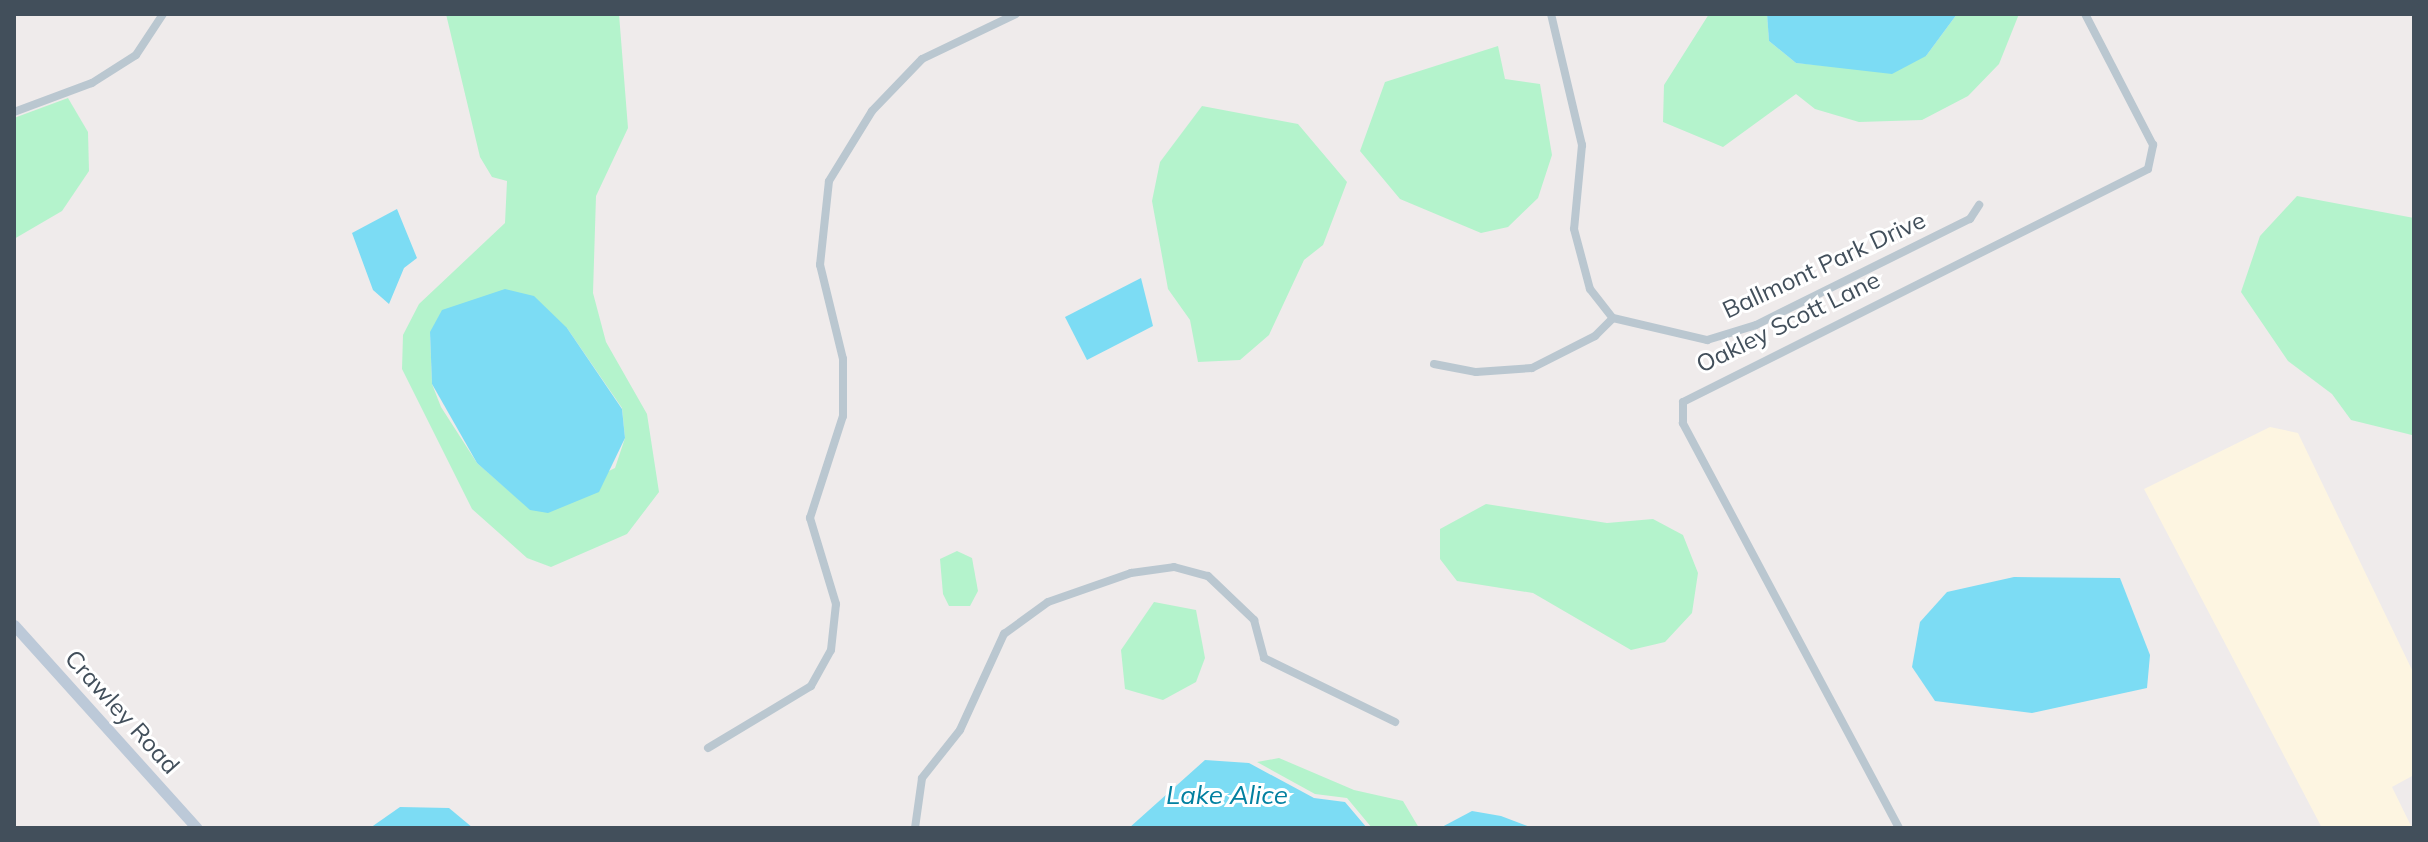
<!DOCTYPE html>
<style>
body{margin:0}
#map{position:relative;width:2428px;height:842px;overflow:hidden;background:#efebeb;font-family:Mulish,sans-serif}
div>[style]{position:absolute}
.commercial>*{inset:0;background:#fdf5e1}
.green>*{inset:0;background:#b4f3cc}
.water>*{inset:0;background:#7cdcf4}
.street>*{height:8px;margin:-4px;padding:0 4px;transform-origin:4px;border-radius:4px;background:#bac7d0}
.secondary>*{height:11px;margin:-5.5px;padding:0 5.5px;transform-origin:5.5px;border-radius:5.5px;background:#bcc9d8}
span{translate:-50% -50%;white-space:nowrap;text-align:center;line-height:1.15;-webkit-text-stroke:6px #fff;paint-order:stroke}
.street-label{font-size:24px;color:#424f5b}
.water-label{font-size:26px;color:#0280a0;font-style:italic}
.frame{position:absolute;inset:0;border:16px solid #424f5b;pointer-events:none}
</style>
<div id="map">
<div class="commercial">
<div style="clip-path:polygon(2270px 427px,2298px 433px,2414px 674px,2414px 775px,2392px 787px,2412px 828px,2322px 828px,2144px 489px)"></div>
</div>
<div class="green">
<div style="clip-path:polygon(evenodd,446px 14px,619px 14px,628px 128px,596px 196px,593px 293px,606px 342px,647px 414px,659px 492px,627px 534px,551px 567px,527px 558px,472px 509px,402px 369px,403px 335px,419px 304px,505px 223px,507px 181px,492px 177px,480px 157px,446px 14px,567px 328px,622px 408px,625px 438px,615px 468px,530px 509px,477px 463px,441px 407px,432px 384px,430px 332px,567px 328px)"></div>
<div style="clip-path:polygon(1709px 14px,1767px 14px,1769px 41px,1796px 63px,1829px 66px,1926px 56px,1957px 14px,2019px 14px,1999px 64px,1968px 96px,1922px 120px,1859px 122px,1815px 109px,1796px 94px,1723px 147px,1663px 122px,1664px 85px)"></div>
<div style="clip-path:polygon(1498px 46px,1505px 79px,1540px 84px,1552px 155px,1538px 198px,1508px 227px,1481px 233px,1400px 199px,1360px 151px,1385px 82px)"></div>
<div style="clip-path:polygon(68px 98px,88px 132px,89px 171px,62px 211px,14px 239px,14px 118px)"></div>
<div style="clip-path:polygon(1202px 106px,1298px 124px,1347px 182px,1323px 245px,1304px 260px,1269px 335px,1240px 360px,1198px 362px,1190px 320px,1168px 289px,1152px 201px,1160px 162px)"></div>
<div style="clip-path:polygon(2297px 196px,2414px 218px,2412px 435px,2351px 420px,2332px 394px,2288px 361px,2241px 292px,2260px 236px)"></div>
<div style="clip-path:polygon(1486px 504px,1607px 523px,1653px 519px,1683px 535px,1698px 573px,1692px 613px,1665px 642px,1631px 650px,1533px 593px,1457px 581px,1440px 559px,1440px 529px)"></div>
<div style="clip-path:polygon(957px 551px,972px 558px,978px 591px,970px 606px,949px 606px,943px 594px,940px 559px)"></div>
<div style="clip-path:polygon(1154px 602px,1196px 610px,1205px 658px,1196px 682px,1163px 700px,1125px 689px,1121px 650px)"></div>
<div style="clip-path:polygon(1279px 758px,1354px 790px,1403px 801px,1419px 828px,1372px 828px,1347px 798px,1315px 794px,1257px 762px)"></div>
</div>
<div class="water">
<div style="clip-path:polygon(1767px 14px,1957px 14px,1926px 56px,1892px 74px,1796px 63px,1769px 41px)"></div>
<div style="clip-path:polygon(397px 209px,417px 258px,404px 268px,389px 304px,373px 290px,352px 233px)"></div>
<div style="clip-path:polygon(1141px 278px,1153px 326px,1087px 360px,1065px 317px)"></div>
<div style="clip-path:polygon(505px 289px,534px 296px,567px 328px,622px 409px,625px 438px,599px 492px,548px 513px,530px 510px,477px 463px,432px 384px,430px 332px,442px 310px)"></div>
<div style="clip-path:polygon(2014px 577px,2120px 578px,2150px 655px,2147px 688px,2032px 713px,1935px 701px,1912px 667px,1920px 622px,1947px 592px)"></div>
<div style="clip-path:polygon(1205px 760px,1249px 763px,1314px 798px,1345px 802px,1367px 828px,1129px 828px)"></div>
<div style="clip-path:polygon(400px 807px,449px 808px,473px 828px,370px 828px)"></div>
<div style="clip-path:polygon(1472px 811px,1501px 816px,1533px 828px,1440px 828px)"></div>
</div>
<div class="street">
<div style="left:1551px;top:14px;width:135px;rotate:76.7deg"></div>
<div style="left:1582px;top:145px;width:84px;rotate:95.4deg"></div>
<div style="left:1574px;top:229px;width:62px;rotate:75.1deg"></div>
<div style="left:1590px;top:289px;width:37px;rotate:52deg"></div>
<div style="left:1613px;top:318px;width:97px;rotate:13.2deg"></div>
<div style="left:1707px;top:340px;width:51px;rotate:-17deg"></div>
<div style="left:1756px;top:325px;width:239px;rotate:-26.4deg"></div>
<div style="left:1970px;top:219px;width:17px;rotate:-57deg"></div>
<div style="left:14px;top:112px;width:83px;rotate:-20.4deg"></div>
<div style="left:92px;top:83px;width:52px;rotate:-32.5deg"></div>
<div style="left:136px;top:55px;width:49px;rotate:-56.6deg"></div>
<div style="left:1434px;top:364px;width:43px;rotate:10.8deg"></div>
<div style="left:1476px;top:372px;width:56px;rotate:-4.1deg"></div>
<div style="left:1532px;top:368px;width:71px;rotate:-26.9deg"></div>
<div style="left:1595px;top:336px;width:25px;rotate:-45deg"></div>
<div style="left:708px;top:748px;width:120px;rotate:-31deg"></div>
<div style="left:811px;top:686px;width:41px;rotate:-60.9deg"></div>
<div style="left:831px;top:650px;width:46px;rotate:-83.8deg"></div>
<div style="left:836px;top:604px;width:90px;rotate:-106.8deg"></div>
<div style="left:810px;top:518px;width:107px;rotate:-72.1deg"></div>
<div style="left:843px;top:416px;width:57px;rotate:-90deg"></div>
<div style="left:843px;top:359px;width:97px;rotate:-103.7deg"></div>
<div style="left:820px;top:265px;width:84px;rotate:-83.9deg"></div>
<div style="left:829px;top:181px;width:82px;rotate:-58.4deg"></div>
<div style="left:872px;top:111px;width:72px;rotate:-46.1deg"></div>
<div style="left:922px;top:59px;width:104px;rotate:-25.6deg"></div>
<div style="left:915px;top:828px;width:50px;rotate:-82deg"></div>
<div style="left:922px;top:778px;width:61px;rotate:-51.6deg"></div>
<div style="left:960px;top:730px;width:106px;rotate:-65.4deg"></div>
<div style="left:1004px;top:634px;width:54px;rotate:-36deg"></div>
<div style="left:1048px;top:602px;width:88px;rotate:-19.3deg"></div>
<div style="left:1131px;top:573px;width:43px;rotate:-7.9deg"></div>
<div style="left:1174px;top:567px;width:35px;rotate:15deg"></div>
<div style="left:1208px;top:576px;width:64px;rotate:43.7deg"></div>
<div style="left:1254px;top:620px;width:39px;rotate:75deg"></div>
<div style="left:1264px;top:658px;width:146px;rotate:26deg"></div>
<div style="left:1899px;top:828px;width:459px;rotate:-118.1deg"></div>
<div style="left:1683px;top:423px;width:21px;rotate:-90deg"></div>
<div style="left:1683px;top:402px;width:520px;rotate:-26.61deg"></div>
<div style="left:2148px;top:169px;width:25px;rotate:-78deg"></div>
<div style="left:2153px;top:145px;width:148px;rotate:-117.4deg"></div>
</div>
<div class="secondary">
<div style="left:14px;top:625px;width:273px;rotate:48deg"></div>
</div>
<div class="street-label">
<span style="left:1824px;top:265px;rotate:-25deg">Ballmont Park Drive</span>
<span style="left:1788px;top:322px;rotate:-26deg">Oakley Scott Lane</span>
<span style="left:122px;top:712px;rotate:48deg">Crawley Road</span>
</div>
<div class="water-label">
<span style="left:1227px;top:795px">Lake Alice</span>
</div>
<div class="frame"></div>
</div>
